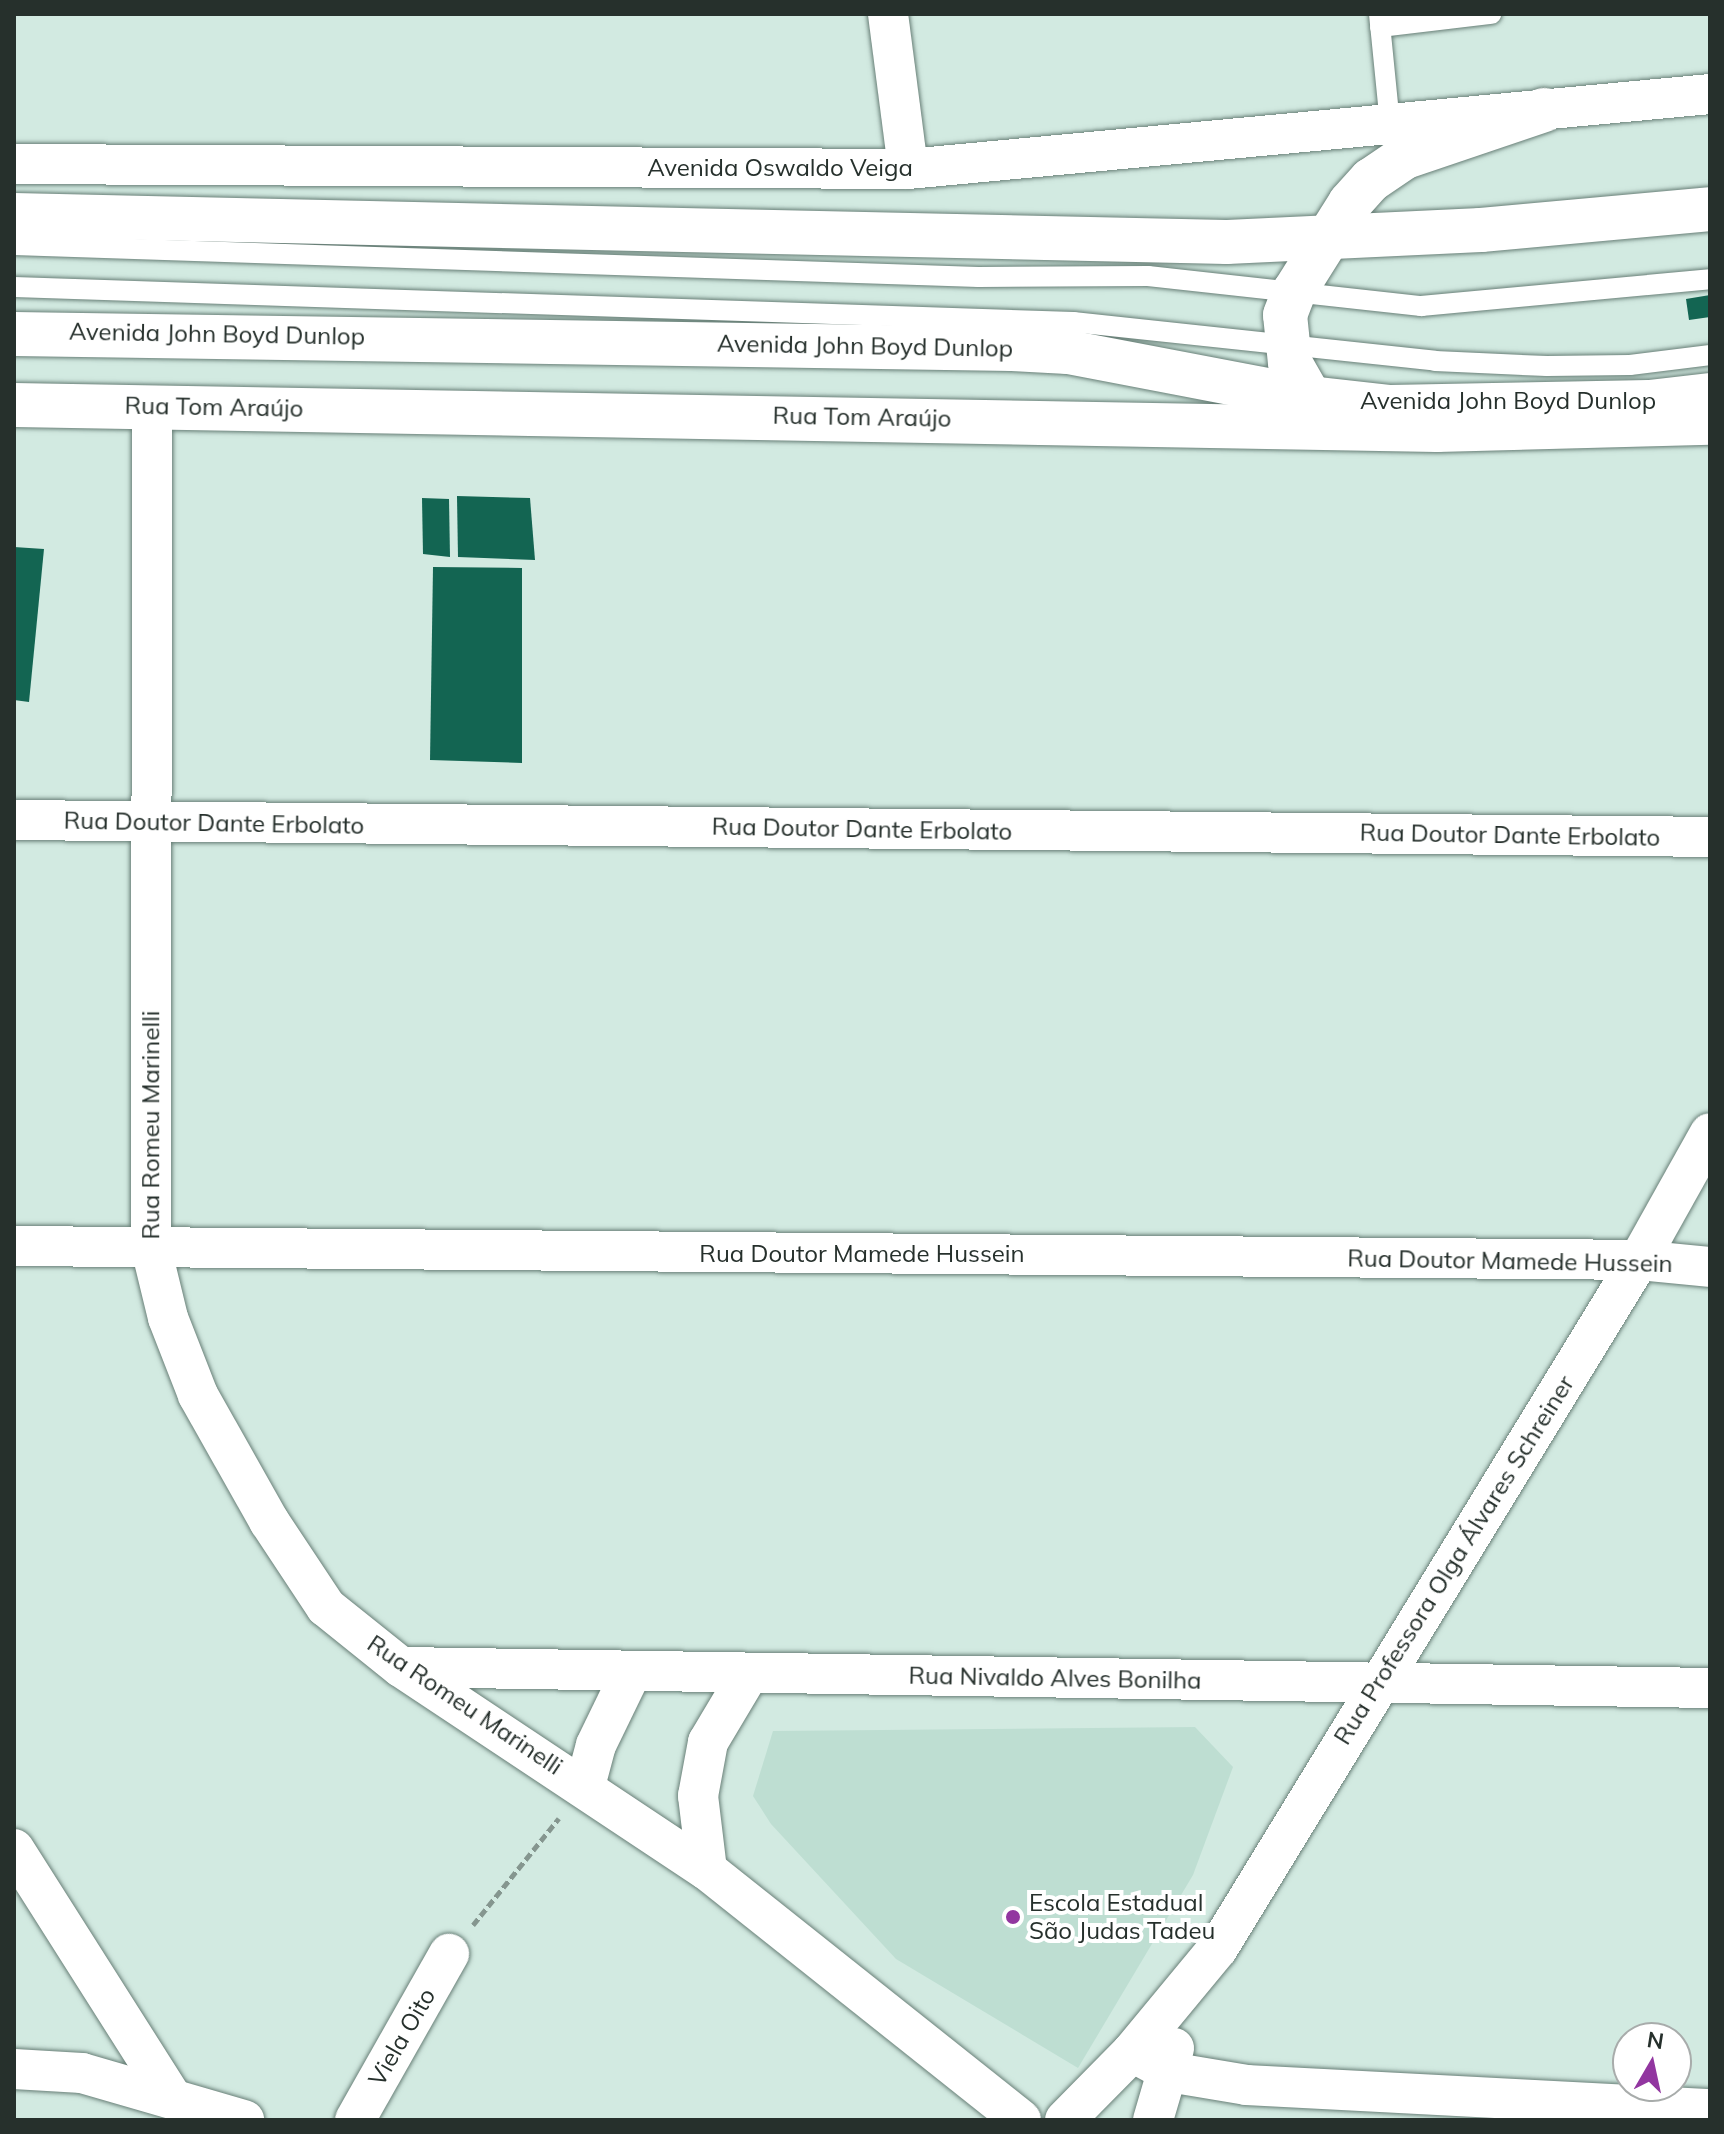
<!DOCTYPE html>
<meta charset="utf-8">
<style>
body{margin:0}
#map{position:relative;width:1724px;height:2134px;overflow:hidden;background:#d2eae1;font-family:Mulish,sans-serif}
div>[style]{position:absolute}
.built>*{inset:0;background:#beded2}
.building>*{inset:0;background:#136552}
.path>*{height:5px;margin-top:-2.5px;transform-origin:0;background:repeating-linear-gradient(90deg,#85968f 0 8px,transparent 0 12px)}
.roads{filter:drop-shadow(0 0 2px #687f77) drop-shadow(0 0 2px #687f77)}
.service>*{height:20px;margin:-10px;padding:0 10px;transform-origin:10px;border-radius:10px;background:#fff}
.minor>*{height:40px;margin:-20px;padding:0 20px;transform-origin:20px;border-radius:20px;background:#fff}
.secondary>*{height:44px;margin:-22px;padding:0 22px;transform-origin:22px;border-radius:22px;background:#fff}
.primary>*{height:44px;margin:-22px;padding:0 22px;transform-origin:22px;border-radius:22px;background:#fff}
.dots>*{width:22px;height:22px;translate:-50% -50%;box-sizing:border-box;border:4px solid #fff;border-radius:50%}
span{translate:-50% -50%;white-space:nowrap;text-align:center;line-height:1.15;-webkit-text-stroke:8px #fff;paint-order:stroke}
.street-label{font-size:24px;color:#26302c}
.poi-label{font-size:24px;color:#26302c}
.left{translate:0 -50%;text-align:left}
.frame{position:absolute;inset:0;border:16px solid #26302c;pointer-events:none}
.north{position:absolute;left:1612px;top:2022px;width:80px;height:80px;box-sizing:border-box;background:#fff;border:2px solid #a8acab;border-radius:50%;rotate:9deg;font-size:22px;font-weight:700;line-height:32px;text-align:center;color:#26302c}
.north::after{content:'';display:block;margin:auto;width:28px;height:36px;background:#9236a0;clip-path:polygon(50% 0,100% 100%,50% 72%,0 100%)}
</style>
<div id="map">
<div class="built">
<div style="clip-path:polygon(1195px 1727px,1233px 1767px,1193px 1875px,1078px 2068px,896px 1959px,771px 1824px,753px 1796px,773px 1731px)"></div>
</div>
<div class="building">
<div style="clip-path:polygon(1710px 295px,1710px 317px,1689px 320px,1686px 299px)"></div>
<div style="clip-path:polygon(457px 496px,530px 498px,535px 560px,458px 557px)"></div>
<div style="clip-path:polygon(422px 498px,449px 499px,450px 557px,423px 554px)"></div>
<div style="clip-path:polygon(14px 547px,44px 549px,29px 702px,14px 700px)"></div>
<div style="clip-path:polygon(433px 567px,522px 568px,522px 763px,430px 760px)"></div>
</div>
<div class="path">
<div style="left:473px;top:1925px;width:137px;rotate:-51.2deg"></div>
</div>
<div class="roads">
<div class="service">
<div style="left:1379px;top:14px;width:112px;rotate:84.3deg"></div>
<div style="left:1380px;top:27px;width:112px;rotate:-6.7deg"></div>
<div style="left:14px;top:245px;width:965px;rotate:1.9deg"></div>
<div style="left:978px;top:277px;width:170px;rotate:-0.3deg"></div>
<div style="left:1148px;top:276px;width:275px;rotate:6.3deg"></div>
<div style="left:1421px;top:306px;width:290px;rotate:-5.3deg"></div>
<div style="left:14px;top:287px;width:1060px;rotate:1.89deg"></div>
<div style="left:1073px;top:322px;width:364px;rotate:6.1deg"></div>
<div style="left:1435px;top:361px;width:112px;rotate:2.6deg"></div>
<div style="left:1547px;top:366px;width:83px;rotate:-0.7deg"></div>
<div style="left:1630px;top:365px;width:81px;rotate:-7.1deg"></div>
</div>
<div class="minor">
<div style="left:888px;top:14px;width:156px;rotate:82.6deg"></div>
<div style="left:14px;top:164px;width:894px;rotate:0.32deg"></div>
<div style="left:908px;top:169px;width:805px;rotate:-5.34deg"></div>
<div style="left:152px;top:406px;width:842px;rotate:90.07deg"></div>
<div style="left:151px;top:1248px;width:72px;rotate:76.3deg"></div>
<div style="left:168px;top:1318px;width:83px;rotate:68.7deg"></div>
<div style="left:198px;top:1395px;width:145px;rotate:60.6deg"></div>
<div style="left:269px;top:1521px;width:103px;rotate:56.5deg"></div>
<div style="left:326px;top:1607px;width:96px;rotate:38.7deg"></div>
<div style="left:401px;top:1667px;width:367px;rotate:33.6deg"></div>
<div style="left:707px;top:1870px;width:401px;rotate:38.5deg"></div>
<div style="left:14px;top:820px;width:1696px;rotate:0.57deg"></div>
<div style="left:14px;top:1246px;width:1625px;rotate:0.49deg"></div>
<div style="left:1639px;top:1260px;width:71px;rotate:5.6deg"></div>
<div style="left:402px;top:1667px;width:1308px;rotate:0.92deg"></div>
<div style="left:585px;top:1786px;width:42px;rotate:-75deg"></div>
<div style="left:596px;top:1745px;width:80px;rotate:-64.1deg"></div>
<div style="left:14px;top:1849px;width:291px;rotate:57.6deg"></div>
<div style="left:707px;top:1870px;width:75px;rotate:-96.9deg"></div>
<div style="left:698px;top:1796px;width:55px;rotate:-79.5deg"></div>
<div style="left:708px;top:1742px;width:78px;rotate:-59.2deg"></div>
<div style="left:1132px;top:2052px;width:42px;rotate:28.4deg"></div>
<div style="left:1169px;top:2072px;width:79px;rotate:9.5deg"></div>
<div style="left:1247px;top:2085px;width:464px;rotate:3deg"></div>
<div style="left:14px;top:2069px;width:68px;rotate:3.4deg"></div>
<div style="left:82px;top:2073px;width:169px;rotate:16.2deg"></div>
<div style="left:355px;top:2120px;width:191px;rotate:-60.5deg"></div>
<div style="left:1065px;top:2120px;width:95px;rotate:-45.4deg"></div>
<div style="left:1132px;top:2052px;width:135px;rotate:-50.4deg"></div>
<div style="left:1218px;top:1948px;width:807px;rotate:-58.54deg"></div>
<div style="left:1639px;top:1260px;width:145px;rotate:-60.8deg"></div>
<div style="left:1153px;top:2120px;width:75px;rotate:-73.7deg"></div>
</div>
<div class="secondary">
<div style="left:14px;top:405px;width:1423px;rotate:1.01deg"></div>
<div style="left:1437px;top:430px;width:273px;rotate:-1.5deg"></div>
</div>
<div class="primary">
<div style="left:14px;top:215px;width:1213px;rotate:1.28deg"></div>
<div style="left:1227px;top:242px;width:254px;rotate:-2.7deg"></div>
<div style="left:1481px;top:230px;width:230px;rotate:-5.2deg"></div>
<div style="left:14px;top:334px;width:998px;rotate:0.86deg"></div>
<div style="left:1012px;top:349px;width:56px;rotate:3.1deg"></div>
<div style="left:1068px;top:352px;width:246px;rotate:10.8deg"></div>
<div style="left:1310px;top:398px;width:81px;rotate:6.4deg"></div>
<div style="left:1390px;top:407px;width:259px;rotate:-1.1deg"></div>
<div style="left:1649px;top:402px;width:61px;rotate:-6.5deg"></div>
<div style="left:1310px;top:398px;width:40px;rotate:-119.7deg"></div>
<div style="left:1290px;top:363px;width:48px;rotate:-95.9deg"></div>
<div style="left:1285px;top:315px;width:25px;rotate:-69deg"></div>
<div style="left:1294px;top:292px;width:105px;rotate:-57.8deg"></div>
<div style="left:1350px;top:203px;width:31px;rotate:-48deg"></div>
<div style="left:1371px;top:180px;width:41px;rotate:-34.1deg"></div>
<div style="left:1405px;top:157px;width:147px;rotate:-18.7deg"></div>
</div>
</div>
<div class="dots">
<div style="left:1013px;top:1917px;background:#9236a0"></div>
</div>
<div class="street-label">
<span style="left:780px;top:168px">Avenida Oswaldo Veiga</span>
<span style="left:217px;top:334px;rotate:1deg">Avenida John Boyd Dunlop</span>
<span style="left:865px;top:346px;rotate:1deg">Avenida John Boyd Dunlop</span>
<span style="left:1508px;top:401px">Avenida John Boyd Dunlop</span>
<span style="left:214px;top:407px;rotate:1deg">Rua Tom Araújo</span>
<span style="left:862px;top:417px;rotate:1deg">Rua Tom Araújo</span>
<span style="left:214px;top:823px;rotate:1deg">Rua Doutor Dante Erbolato</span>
<span style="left:862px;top:829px;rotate:1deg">Rua Doutor Dante Erbolato</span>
<span style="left:1510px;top:835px;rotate:1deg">Rua Doutor Dante Erbolato</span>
<span style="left:151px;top:1125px;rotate:-90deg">Rua Romeu Marinelli</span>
<span style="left:862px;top:1254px">Rua Doutor Mamede Hussein</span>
<span style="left:1510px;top:1261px;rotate:1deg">Rua Doutor Mamede Hussein</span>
<span style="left:1454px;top:1560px;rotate:-58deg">Rua Professora Olga Álvares Schreiner</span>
<span style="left:1055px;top:1678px;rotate:1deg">Rua Nivaldo Alves Bonilha</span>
<span style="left:465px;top:1705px;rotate:34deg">Rua Romeu Marinelli</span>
<span style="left:402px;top:2037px;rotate:-60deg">Viela Oito</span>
</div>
<div class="poi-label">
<span class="left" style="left:1029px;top:1917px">Escola Estadual<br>São Judas Tadeu</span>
</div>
<div class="frame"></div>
<div class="north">N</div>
</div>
